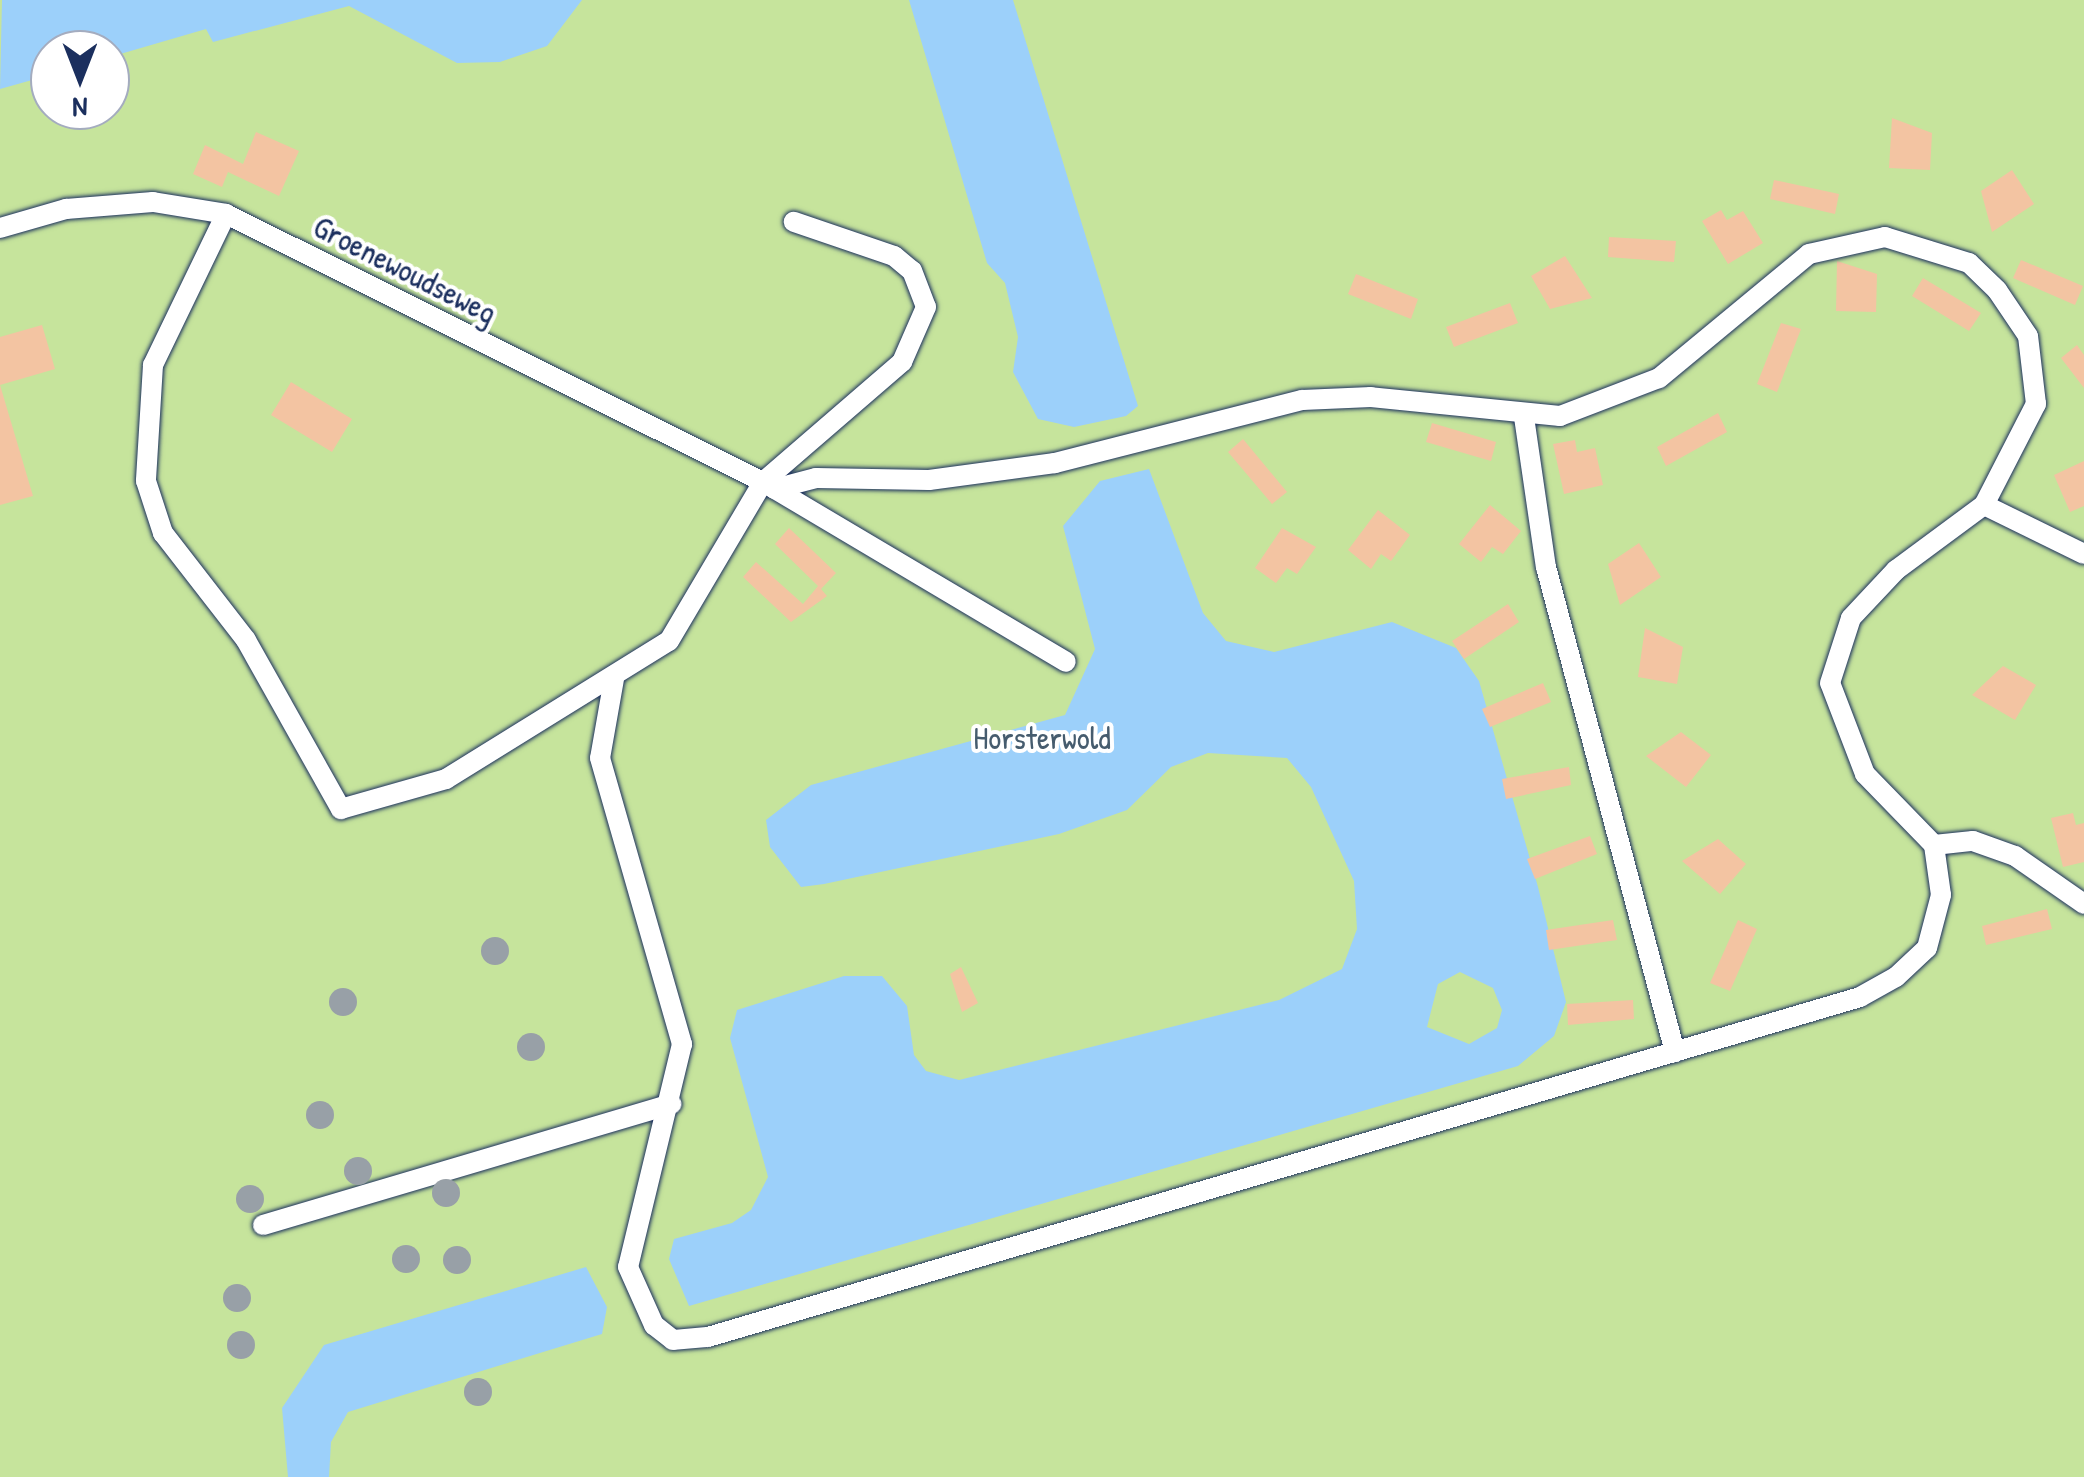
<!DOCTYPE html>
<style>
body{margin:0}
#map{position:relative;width:2084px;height:1477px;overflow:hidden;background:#fdf3ec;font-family:"Patrick Hand",sans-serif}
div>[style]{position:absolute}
.green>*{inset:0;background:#c6e49c}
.water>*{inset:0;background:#9cd0fa}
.building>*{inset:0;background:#f3c4a2}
.roads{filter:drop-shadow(0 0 2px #1b2f5e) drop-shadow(0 0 2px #1b2f5e)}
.service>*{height:20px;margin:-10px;padding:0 10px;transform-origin:10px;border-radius:10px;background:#fff}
.trees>*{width:28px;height:28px;margin:-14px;border-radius:50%;background:#98a0a7}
span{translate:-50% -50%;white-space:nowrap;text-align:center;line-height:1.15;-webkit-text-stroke:8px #fff;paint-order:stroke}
.street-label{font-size:32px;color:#1b2f5e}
.park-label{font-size:32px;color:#465c6e}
.north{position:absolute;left:30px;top:30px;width:100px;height:100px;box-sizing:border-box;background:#fff;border:2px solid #a4acbf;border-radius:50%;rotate:180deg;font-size:28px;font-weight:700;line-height:40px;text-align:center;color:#1b2f5e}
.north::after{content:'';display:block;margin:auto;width:35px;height:45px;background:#1b2f5e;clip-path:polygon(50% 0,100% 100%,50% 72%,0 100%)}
</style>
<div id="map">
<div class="green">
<div style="clip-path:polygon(evenodd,0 0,2084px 0,2084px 1477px,0 1477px,0 0,50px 50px,110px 50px,110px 110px,50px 110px,50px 50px)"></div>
</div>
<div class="water">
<div style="clip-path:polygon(2px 0,582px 0,547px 46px,500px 62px,457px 63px,349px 6px,213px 42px,206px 29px,110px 57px,110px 50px,50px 50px,50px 75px,0 89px)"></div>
<div style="clip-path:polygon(909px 0,1013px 0,1138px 406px,1126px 416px,1074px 427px,1038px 419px,1013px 372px,1018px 337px,1005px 283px,987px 263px)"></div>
<div style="clip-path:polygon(evenodd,1149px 469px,1203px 613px,1226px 641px,1274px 652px,1392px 622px,1456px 648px,1479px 681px,1538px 887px,1566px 1002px,1554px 1036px,1518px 1066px,689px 1306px,669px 1259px,674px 1239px,732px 1223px,751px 1210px,768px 1177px,730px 1038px,737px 1010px,844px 976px,882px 976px,907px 1006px,914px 1055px,926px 1071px,959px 1080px,1279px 1000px,1342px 969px,1357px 929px,1354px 881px,1311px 787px,1287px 758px,1208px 753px,1171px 767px,1127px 810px,1059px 834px,824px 884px,801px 887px,770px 847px,766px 820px,811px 785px,1065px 715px,1095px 649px,1063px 526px,1100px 481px,1149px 469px,1460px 972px,1493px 988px,1502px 1010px,1497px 1028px,1469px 1044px,1427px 1027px,1438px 984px,1460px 972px)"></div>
<div style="clip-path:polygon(586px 1267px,607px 1307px,602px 1334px,348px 1412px,331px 1442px,329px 1477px,288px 1477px,282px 1408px,324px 1345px)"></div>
</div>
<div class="building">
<div style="clip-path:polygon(1892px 118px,1932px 133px,1930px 170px,1889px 168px)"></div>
<div style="clip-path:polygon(256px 132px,299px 151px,279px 196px,228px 172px,222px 187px,193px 174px,205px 145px,243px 164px)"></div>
<div style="clip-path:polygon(2012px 170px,2034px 204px,1992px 232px,1981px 191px)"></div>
<div style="clip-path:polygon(1774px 180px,1839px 194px,1835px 214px,1770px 199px)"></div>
<div style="clip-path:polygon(1721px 210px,1727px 220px,1743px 211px,1763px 243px,1728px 264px,1702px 221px)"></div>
<div style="clip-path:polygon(1609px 237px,1676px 241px,1674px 262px,1608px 257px)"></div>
<div style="clip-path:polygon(1565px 256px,1592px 298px,1550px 309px,1531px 276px)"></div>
<div style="clip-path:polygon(2021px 260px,2083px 286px,2075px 305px,2013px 278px)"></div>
<div style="clip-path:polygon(1837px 261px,1877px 274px,1876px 312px,1836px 311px)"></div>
<div style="clip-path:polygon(1356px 274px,1418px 299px,1411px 319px,1348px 294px)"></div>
<div style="clip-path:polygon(1923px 278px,1981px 313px,1969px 331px,1912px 296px)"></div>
<div style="clip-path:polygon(1510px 303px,1518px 323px,1454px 347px,1446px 327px)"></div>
<div style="clip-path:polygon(1781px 323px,1801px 329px,1777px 392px,1757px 384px)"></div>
<div style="clip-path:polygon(42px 325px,55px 369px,0 385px,0 337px)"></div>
<div style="clip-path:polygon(2077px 345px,2084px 355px,2084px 388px,2061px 358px)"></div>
<div style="clip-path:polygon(291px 382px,352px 419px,332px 452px,271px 415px)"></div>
<div style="clip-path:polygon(0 385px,33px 496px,0 505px)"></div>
<div style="clip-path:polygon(1718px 413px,1727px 432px,1666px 466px,1657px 447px)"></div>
<div style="clip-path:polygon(1432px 423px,1496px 442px,1491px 461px,1426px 442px)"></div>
<div style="clip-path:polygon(1243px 439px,1287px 492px,1272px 504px,1228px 452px)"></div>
<div style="clip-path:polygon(1575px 440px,1577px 452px,1595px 448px,1603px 485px,1564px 494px,1553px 444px)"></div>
<div style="clip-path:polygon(2084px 461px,2084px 506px,2070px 512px,2054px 475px)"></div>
<div style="clip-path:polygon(1490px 505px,1521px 531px,1503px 554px,1492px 547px,1481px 562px,1459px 544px)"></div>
<div style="clip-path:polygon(1378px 510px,1410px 535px,1391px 561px,1381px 554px,1371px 569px,1348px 550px)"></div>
<div style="clip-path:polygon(789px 528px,836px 573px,821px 589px,827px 596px,791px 622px,743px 577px,756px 562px,803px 604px,818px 586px,775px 544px)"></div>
<div style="clip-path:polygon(1282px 528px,1316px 547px,1297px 574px,1287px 568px,1276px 583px,1255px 568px)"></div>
<div style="clip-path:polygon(1639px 543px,1661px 577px,1620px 605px,1608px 564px)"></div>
<div style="clip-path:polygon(1508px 604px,1519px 622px,1464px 659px,1452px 641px)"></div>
<div style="clip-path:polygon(1645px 628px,1683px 647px,1677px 684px,1638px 677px)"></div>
<div style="clip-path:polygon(2003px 666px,2036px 685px,2015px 720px,1972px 695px)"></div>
<div style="clip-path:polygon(1543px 683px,1551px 702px,1490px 727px,1482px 709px)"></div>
<div style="clip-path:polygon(1681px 732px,1711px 755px,1686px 787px,1646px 756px)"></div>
<div style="clip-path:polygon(1569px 767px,1571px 785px,1506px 799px,1502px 779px)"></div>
<div style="clip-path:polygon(2073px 813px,2076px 825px,2084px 823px,2084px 862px,2063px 867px,2051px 818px)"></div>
<div style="clip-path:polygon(1590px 836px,1597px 854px,1535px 879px,1527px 859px)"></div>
<div style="clip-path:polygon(1718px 839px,1746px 864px,1720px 894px,1682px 861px)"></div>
<div style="clip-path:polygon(2047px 909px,2052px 929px,1986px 945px,1982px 926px)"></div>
<div style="clip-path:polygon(1613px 920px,1617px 940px,1549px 950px,1546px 930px)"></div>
<div style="clip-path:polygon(1738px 920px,1757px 929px,1730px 991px,1710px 983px)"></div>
<div style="clip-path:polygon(961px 967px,978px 1003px,962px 1012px,950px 974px)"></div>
<div style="clip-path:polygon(1633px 1000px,1634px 1019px,1568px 1025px,1567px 1004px)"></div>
</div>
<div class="roads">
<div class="service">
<div style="left:226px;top:214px;width:168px;rotate:115.8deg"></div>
<div style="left:153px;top:365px;width:116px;rotate:93.5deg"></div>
<div style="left:146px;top:481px;width:55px;rotate:71.9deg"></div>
<div style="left:163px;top:533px;width:135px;rotate:52.2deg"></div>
<div style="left:246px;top:640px;width:194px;rotate:60.7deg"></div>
<div style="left:341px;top:809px;width:109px;rotate:-15.9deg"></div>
<div style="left:446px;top:779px;width:262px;rotate:-31.8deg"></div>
<div style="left:669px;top:641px;width:185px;rotate:-59.4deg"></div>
<div style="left:763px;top:482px;width:352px;rotate:30.7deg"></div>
<div style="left:0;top:228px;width:69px;rotate:-16.1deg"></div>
<div style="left:66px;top:209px;width:87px;rotate:-4.6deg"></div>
<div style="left:153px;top:202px;width:74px;rotate:9.3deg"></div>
<div style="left:226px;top:214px;width:600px;rotate:26.52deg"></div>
<div style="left:763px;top:482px;width:184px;rotate:-40.8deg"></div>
<div style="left:902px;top:362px;width:60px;rotate:-66.4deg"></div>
<div style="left:926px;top:307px;width:39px;rotate:-111deg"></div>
<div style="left:912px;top:271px;width:23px;rotate:-140deg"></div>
<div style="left:894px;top:256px;width:106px;rotate:-161.2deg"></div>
<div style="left:1524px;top:417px;width:152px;rotate:81.7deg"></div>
<div style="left:1546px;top:567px;width:502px;rotate:75.11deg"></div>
<div style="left:1984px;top:505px;width:111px;rotate:26.1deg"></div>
<div style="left:614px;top:679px;width:80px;rotate:100deg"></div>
<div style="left:600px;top:758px;width:298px;rotate:74deg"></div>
<div style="left:682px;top:1044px;width:229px;rotate:103.6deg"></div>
<div style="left:628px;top:1267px;width:64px;rotate:65.9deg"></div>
<div style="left:654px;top:1325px;width:24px;rotate:38deg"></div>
<div style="left:673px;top:1340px;width:35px;rotate:-5deg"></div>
<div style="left:708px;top:1337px;width:1201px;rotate:-16.44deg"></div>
<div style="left:1860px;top:997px;width:41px;rotate:-29.1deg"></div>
<div style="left:1896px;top:977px;width:42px;rotate:-43.1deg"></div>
<div style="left:1927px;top:948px;width:55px;rotate:-75.2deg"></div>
<div style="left:1941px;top:895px;width:50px;rotate:-98deg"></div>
<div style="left:1934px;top:845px;width:99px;rotate:-134.2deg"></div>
<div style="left:1865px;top:774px;width:97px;rotate:-111deg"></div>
<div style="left:1830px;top:683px;width:68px;rotate:-72.1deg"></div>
<div style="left:1851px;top:618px;width:66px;rotate:-46.8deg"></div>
<div style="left:1896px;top:570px;width:109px;rotate:-36.5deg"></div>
<div style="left:1984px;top:505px;width:114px;rotate:-62.8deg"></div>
<div style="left:2036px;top:404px;width:68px;rotate:-96.7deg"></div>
<div style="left:2028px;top:336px;width:55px;rotate:-124deg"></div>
<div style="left:1997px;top:290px;width:39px;rotate:-136deg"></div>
<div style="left:1969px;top:263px;width:88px;rotate:-162.8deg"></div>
<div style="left:1885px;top:237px;width:78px;rotate:167.4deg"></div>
<div style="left:1809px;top:254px;width:195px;rotate:140.4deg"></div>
<div style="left:1659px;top:378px;width:106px;rotate:159deg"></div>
<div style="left:1560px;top:416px;width:190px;rotate:-174.3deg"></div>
<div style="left:1371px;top:397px;width:69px;rotate:177.5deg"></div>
<div style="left:1302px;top:400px;width:255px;rotate:165.7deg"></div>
<div style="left:1055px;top:463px;width:127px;rotate:172.3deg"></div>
<div style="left:929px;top:480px;width:113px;rotate:-179deg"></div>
<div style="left:816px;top:478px;width:43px;rotate:165.3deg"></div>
<div style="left:1934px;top:845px;width:39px;rotate:-6deg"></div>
<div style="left:1973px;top:841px;width:45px;rotate:19.7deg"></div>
<div style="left:2015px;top:856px;width:84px;rotate:34.8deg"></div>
<div style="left:263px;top:1225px;width:426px;rotate:-16.5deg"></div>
</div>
</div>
<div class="trees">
<div style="left:495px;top:951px"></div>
<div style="left:343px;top:1002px"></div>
<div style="left:531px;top:1047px"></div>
<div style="left:320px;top:1115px"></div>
<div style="left:358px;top:1171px"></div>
<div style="left:446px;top:1193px"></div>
<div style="left:250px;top:1199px"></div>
<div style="left:406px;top:1259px"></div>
<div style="left:457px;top:1260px"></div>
<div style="left:237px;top:1298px"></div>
<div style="left:241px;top:1345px"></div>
<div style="left:478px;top:1392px"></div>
</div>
<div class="street-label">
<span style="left:405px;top:270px;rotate:27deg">Groenewoudseweg</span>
</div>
<div class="park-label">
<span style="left:1042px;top:738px">Horsterwold</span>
</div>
<div class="north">N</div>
</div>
